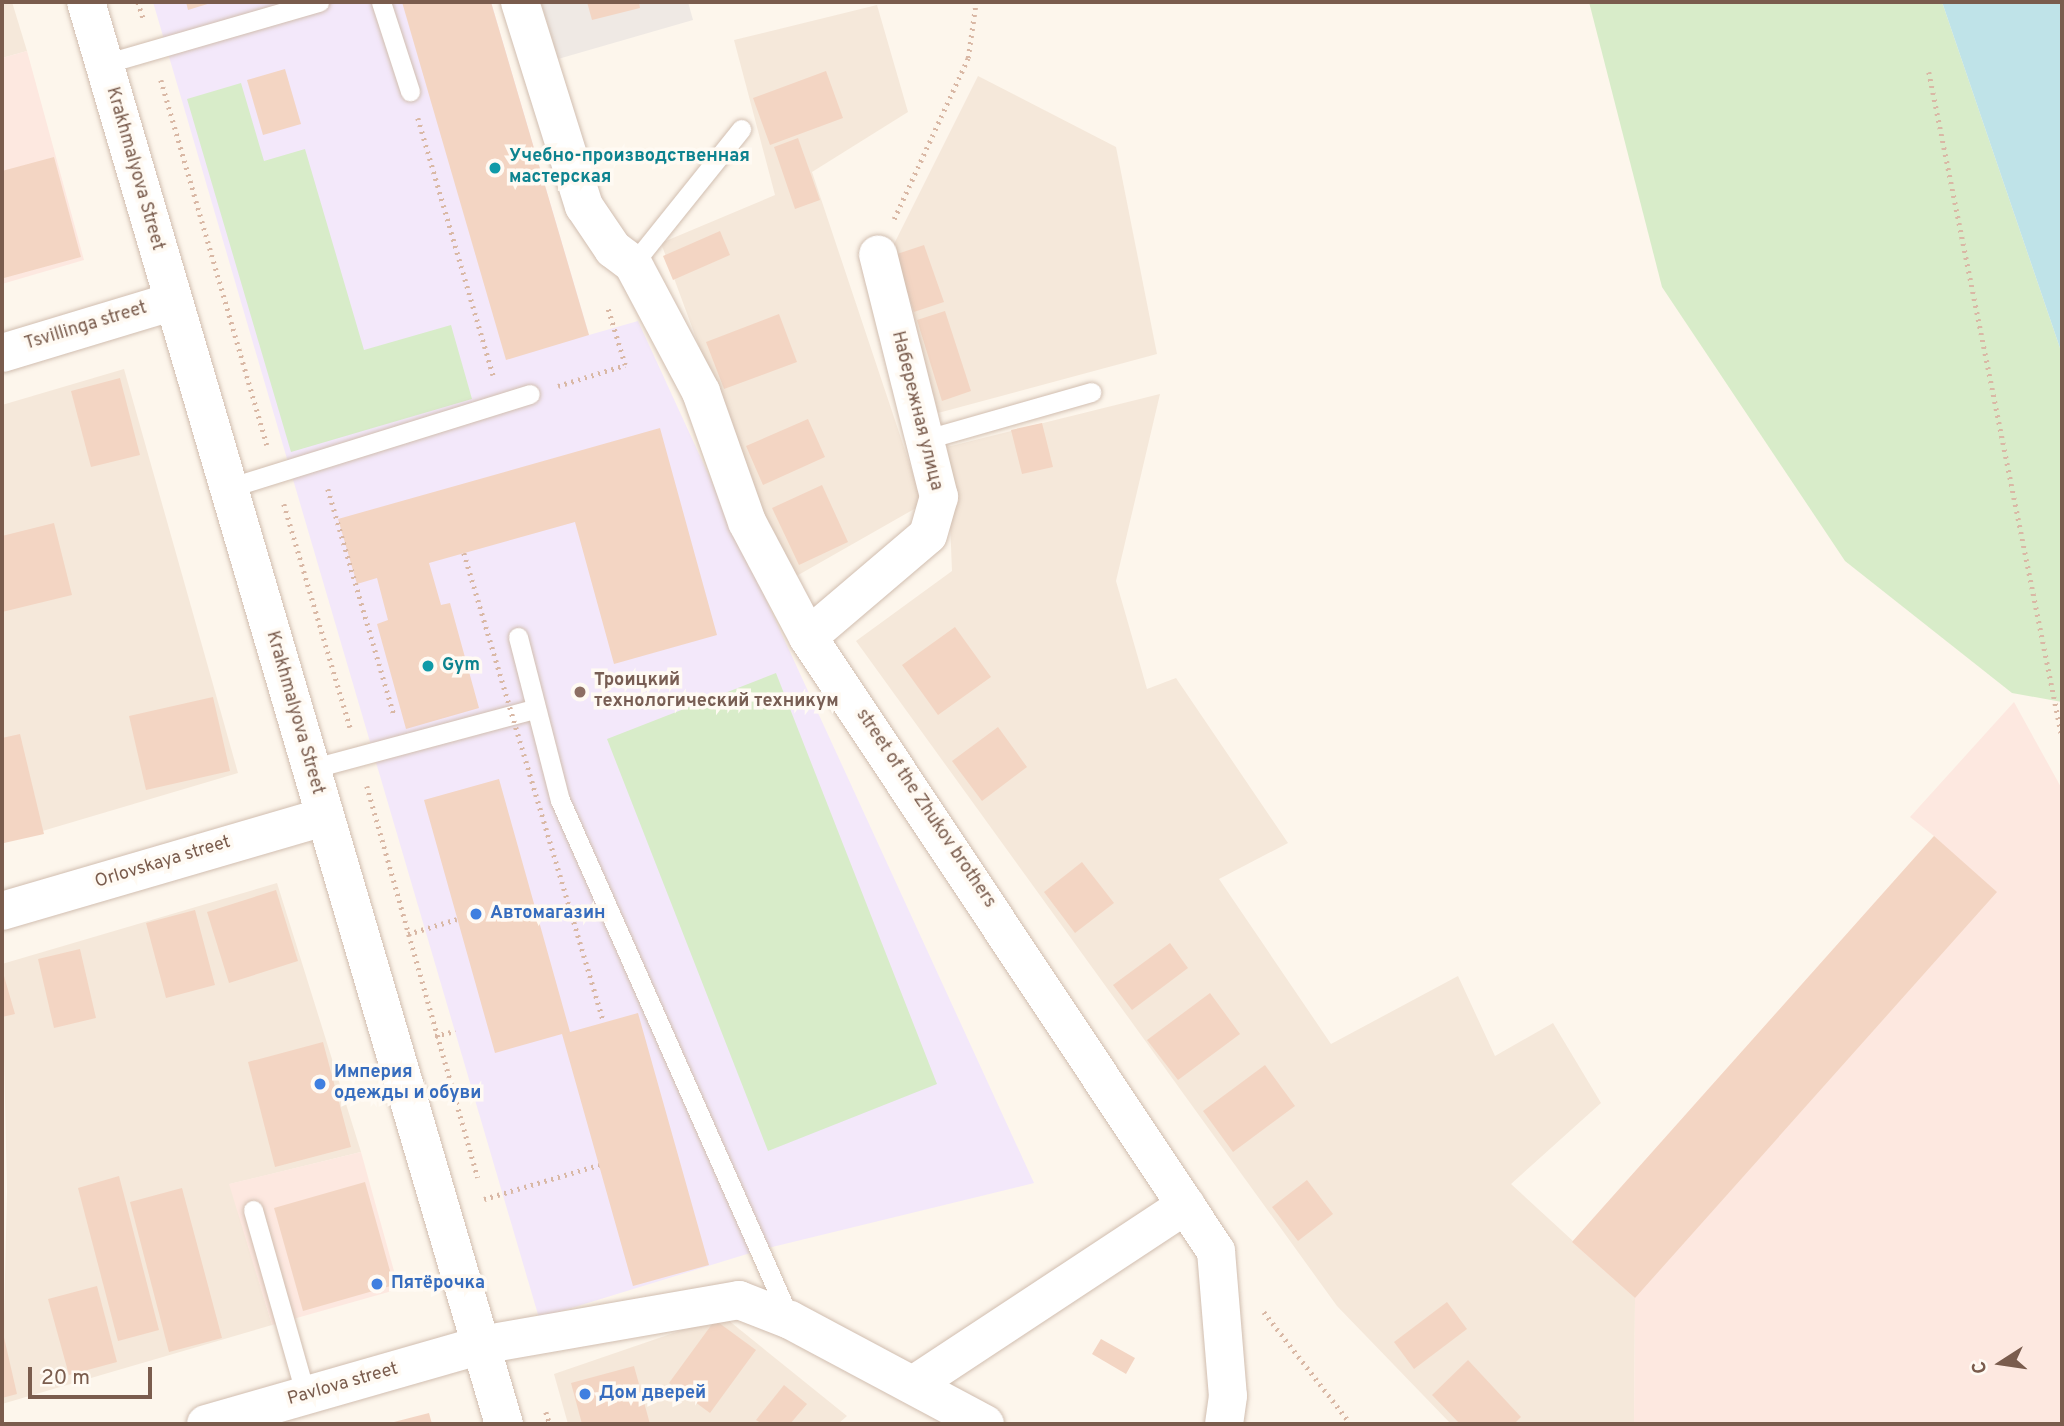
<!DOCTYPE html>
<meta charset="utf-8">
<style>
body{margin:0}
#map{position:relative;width:2064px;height:1426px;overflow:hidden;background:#fdf6ec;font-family:Overpass,sans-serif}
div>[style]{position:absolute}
.residential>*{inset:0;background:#f5e8da}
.commercial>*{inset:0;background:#fde8e0}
.industrial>*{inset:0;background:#efe9e4}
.education>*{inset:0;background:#f3e8fa}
.green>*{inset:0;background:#d8ecc9}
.water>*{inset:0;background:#bfe3e8}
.building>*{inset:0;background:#f3d5c3}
.path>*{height:4.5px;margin-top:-2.25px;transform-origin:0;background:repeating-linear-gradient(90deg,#d9b8a5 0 2px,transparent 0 7px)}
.roads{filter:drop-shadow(0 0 2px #d1beb0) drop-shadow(0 0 2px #d1beb0)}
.service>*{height:19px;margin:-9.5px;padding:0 9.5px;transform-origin:9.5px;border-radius:9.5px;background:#fff}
.minor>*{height:38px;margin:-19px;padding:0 19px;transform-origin:19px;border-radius:19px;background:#fff}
.secondary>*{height:38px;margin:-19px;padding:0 19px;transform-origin:19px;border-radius:19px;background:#fff}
.path-bridge>*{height:4.5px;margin-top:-2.25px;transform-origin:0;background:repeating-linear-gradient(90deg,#d9b8a5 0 2px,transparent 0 7px)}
.dots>*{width:19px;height:19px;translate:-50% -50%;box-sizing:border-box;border:4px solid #fffaf3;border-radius:50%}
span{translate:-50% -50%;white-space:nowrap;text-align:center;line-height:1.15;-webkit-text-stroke:7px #fffaf3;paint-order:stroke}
.culture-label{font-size:18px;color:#0d838f;font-weight:700}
.left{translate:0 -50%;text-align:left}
.street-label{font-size:18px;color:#7a5c4d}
.education-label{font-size:18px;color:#785e54;font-weight:700}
.shop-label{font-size:18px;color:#366cbe;font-weight:700}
.frame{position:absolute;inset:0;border:4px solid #7a5c4d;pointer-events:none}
.north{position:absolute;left:1966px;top:1328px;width:70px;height:70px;-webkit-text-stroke:5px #fffaf3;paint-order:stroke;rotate:258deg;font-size:19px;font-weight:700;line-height:28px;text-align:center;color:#7a5c4d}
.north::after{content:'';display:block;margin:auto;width:24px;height:32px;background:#7a5c4d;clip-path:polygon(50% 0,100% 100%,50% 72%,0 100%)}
.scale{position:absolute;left:28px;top:1367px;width:124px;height:32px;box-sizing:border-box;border:4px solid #7a5c4d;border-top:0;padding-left:9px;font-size:21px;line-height:24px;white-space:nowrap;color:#7a5c4d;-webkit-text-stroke:5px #fffaf3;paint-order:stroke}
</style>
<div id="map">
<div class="residential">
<div style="clip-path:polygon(2px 2px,12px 2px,27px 51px,2px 58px)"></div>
<div style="clip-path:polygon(877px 5px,908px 112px,812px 172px,923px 504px,786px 582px,661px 243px,775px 195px,734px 40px)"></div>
<div style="clip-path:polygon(978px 76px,1116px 147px,1157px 354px,938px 413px,893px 246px)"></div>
<div style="clip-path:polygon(124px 369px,238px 773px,2px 843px,2px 405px)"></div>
<div style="clip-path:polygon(1160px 394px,1116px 581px,1147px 689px,1176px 678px,1288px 843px,1219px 879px,1331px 1044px,1458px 976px,1495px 1056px,1553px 1023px,1601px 1103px,1511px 1184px,1635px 1298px,1634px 1424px,1451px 1424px,1337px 1306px,856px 641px,952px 571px,947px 447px)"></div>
<div style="clip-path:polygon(277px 883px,361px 1152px,230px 1184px,272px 1325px,2px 1404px,7px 1191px,2px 964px)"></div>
<div style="clip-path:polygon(723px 1316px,847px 1416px,838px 1424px,568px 1424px,554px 1374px)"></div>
</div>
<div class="commercial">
<div style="clip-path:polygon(27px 51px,84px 260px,2px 284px,2px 58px)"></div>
<div style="clip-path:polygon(2014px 702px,2062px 789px,2062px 1424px,1634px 1424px,1635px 1298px,1572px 1242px,1934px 836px,1910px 817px)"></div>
<div style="clip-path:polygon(361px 1152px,399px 1289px,272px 1325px,229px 1184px)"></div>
</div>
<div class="industrial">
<div style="clip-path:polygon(541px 2px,688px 2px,693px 20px,558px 59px)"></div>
</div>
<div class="education">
<div style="clip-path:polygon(153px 2px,491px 2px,589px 335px,638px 321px,1034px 1183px,760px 1250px,539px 1318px)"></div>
</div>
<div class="green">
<div style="clip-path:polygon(1589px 2px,1942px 2px,2062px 354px,2062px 702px,2012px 693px,1845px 561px,1662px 287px)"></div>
<div style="clip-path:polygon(241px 83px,264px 161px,305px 149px,364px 350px,451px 325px,472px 399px,291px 452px,187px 99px)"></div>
<div style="clip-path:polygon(776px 673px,937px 1084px,768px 1151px,607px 739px)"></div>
</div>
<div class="water">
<div style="clip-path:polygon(1942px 2px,2062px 2px,2062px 354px)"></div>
</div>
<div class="building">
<div style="clip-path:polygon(186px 2px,214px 2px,188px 10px)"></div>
<div style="clip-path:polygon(402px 2px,491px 2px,589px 335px,506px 360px)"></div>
<div style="clip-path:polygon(587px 2px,639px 2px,640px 8px,592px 20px)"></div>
<div style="clip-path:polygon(285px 69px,301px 124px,263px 135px,247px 80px)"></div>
<div style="clip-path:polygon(826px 71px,843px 118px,770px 145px,753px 98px)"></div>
<div style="clip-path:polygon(798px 138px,820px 200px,795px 209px,774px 147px)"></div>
<div style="clip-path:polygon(54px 157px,81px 257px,4px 278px,2px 171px)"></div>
<div style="clip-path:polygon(720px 231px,730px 255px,673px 280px,663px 256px)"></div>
<div style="clip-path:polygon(924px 245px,944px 302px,914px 312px,894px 255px)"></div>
<div style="clip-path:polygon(945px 311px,971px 391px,942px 401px,917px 320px)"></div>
<div style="clip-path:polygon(779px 314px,797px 362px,724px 389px,706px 342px)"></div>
<div style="clip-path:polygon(120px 378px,140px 455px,91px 467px,71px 391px)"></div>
<div style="clip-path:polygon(808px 419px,825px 457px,763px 485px,746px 446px)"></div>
<div style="clip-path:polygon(1042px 423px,1053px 467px,1022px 474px,1011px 430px)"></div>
<div style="clip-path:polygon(660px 428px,717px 635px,614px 664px,575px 522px,429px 563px,441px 605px,450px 603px,479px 708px,406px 729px,377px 624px,388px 620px,377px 578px,357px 584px,338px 519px)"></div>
<div style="clip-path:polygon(822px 485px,848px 542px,799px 565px,772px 508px)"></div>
<div style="clip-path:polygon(54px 523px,72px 595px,2px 612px,2px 536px)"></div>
<div style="clip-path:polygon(955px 627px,991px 677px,938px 715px,902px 665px)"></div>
<div style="clip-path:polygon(213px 697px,230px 771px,146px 790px,129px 716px)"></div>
<div style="clip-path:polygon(998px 727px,1027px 767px,982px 801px,952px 761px)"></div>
<div style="clip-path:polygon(20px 734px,44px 834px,4px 843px,2px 738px)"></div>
<div style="clip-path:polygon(499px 779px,570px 1032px,638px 1013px,709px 1265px,633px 1286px,562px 1034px,495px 1053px,424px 800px)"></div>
<div style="clip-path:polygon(1934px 836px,1997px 892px,1635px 1298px,1572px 1242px)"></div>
<div style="clip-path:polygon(1082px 862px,1114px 903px,1075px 933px,1044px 892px)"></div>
<div style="clip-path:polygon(276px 890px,298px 961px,229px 983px,207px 912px)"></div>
<div style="clip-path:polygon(195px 910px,215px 985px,166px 998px,146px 923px)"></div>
<div style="clip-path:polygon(1170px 943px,1188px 968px,1132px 1010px,1113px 985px)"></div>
<div style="clip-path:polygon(80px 949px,96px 1018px,54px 1028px,38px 959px)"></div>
<div style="clip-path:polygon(2px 969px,15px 1014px,2px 1017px)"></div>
<div style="clip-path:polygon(1210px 993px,1240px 1034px,1178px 1080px,1147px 1040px)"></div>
<div style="clip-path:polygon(323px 1042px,351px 1147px,275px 1167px,248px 1062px)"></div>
<div style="clip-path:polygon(1265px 1065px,1295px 1106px,1233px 1152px,1203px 1111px)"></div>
<div style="clip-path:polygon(119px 1176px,159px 1330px,118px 1341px,78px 1188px)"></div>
<div style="clip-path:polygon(1307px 1180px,1333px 1214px,1298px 1241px,1272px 1207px)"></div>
<div style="clip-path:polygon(365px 1182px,394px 1285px,303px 1311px,274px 1208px)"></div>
<div style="clip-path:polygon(182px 1188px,222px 1338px,169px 1352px,130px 1202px)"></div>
<div style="clip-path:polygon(97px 1286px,117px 1362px,69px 1375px,48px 1299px)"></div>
<div style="clip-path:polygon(1447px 1302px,1467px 1329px,1414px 1369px,1394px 1342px)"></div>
<div style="clip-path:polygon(715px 1320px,756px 1350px,710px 1413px,669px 1383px)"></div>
<div style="clip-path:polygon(3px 1333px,17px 1394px,2px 1398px,2px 1334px)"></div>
<div style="clip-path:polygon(1101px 1339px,1135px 1358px,1126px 1374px,1092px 1354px)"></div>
<div style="clip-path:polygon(1468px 1360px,1521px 1417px,1514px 1424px,1460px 1424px,1432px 1395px)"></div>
<div style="clip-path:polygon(634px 1366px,650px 1424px,582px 1424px,571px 1383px)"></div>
<div style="clip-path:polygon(784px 1385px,807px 1404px,790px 1424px,762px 1424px,756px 1420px)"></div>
<div style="clip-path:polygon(429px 1413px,432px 1424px,390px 1424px,390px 1423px)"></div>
</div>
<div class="path">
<div style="left:138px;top:2px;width:20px;rotate:72deg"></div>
<div style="left:1929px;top:72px;width:678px;rotate:78.69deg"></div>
<div style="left:161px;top:80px;width:380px;rotate:73.8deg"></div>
<div style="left:418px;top:118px;width:268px;rotate:73.7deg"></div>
<div style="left:894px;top:219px;width:177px;rotate:-65.3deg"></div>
<div style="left:968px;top:58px;width:57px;rotate:-81.9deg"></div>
<div style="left:558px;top:386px;width:70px;rotate:-17.4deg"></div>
<div style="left:625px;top:365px;width:59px;rotate:-106.9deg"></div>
<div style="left:328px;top:489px;width:235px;rotate:73.7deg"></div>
<div style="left:284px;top:504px;width:233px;rotate:73.5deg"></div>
<div style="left:367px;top:786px;width:407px;rotate:74.2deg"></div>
<div style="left:408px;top:934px;width:51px;rotate:-17deg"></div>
<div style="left:435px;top:1036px;width:21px;rotate:-14deg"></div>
<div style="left:484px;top:1199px;width:120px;rotate:-16.5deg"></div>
<div style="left:1264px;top:1312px;width:142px;rotate:52.2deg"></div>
<div style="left:546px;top:1412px;width:13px;rotate:72deg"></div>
</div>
<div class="roads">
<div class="service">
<div style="left:381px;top:2px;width:94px;rotate:72deg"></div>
<div style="left:104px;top:64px;width:224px;rotate:-16.1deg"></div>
<div style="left:633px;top:264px;width:173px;rotate:-51.3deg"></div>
<div style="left:923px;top:440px;width:175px;rotate:-15.9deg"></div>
<div style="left:228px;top:488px;width:316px;rotate:-17.3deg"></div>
<div style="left:518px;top:637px;width:168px;rotate:75.6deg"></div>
<div style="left:560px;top:800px;width:565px;rotate:66.11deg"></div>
<div style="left:310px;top:769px;width:232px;rotate:-15deg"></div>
<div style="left:253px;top:1210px;width:193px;rotate:74.1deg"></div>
</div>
<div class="minor">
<div style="left:520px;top:2px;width:214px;rotate:72.6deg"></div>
<div style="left:584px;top:206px;width:52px;rotate:56deg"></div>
<div style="left:613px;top:249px;width:25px;rotate:37deg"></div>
<div style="left:633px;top:264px;width:145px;rotate:62deg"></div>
<div style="left:701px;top:392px;width:138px;rotate:70.5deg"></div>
<div style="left:747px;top:522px;width:130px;rotate:62.1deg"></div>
<div style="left:808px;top:637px;width:737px;rotate:56.4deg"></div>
<div style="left:1216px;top:1251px;width:145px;rotate:85.3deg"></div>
<div style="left:1228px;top:1396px;width:28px;rotate:98deg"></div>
<div style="left:2px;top:353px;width:177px;rotate:-16.8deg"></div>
<div style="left:808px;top:637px;width:157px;rotate:-40.4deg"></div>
<div style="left:928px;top:535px;width:40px;rotate:-74deg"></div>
<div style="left:939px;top:497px;width:250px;rotate:-104.1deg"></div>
<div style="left:2px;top:911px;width:335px;rotate:-16.3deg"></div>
<div style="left:913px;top:1385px;width:327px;rotate:-33.4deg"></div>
<div style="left:206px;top:1424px;width:286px;rotate:-16deg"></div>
<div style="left:481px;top:1345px;width:262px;rotate:-9.9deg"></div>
<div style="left:739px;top:1300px;width:55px;rotate:21.4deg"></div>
<div style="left:790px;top:1320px;width:221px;rotate:28.1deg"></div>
</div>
<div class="secondary">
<div style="left:86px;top:2px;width:1482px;rotate:73.62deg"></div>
</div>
</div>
<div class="path-bridge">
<div style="left:464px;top:553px;width:489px;rotate:73.4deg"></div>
</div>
<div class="dots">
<div style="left:495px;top:168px;background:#0f9aa8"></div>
<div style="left:428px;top:666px;background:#0f9aa8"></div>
<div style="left:580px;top:692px;background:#8d6e63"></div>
<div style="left:476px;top:914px;background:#3f7fe0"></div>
<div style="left:320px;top:1084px;background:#3f7fe0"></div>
<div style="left:377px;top:1284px;background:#3f7fe0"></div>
<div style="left:585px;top:1394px;background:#3f7fe0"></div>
</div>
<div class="culture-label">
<span class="left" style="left:509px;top:168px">Учебно-производственная<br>мастерская</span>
<span class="left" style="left:442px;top:666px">Gym</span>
</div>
<div class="street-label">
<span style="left:134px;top:169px;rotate:74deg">Krakhmalyova Street</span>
<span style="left:86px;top:327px;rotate:-17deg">Tsvillinga street</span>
<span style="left:916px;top:411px;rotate:76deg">Набережная улица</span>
<span style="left:294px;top:713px;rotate:74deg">Krakhmalyova Street</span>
<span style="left:925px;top:809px;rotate:56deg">street of the Zhukov brothers</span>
<span style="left:163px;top:863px;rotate:-17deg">Orlovskaya street</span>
<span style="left:343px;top:1385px;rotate:-16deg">Pavlova street</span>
</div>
<div class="education-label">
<span class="left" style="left:594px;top:692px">Троицкий<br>технологический техникум</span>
</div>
<div class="shop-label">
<span class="left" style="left:490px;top:914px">Автомагазин</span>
<span class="left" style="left:334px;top:1084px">Империя<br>одежды и обуви</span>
<span class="left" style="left:391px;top:1284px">Пятёрочка</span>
<span class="left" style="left:599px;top:1394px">Дом дверей</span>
</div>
<div class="frame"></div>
<div class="north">С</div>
<div class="scale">20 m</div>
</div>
